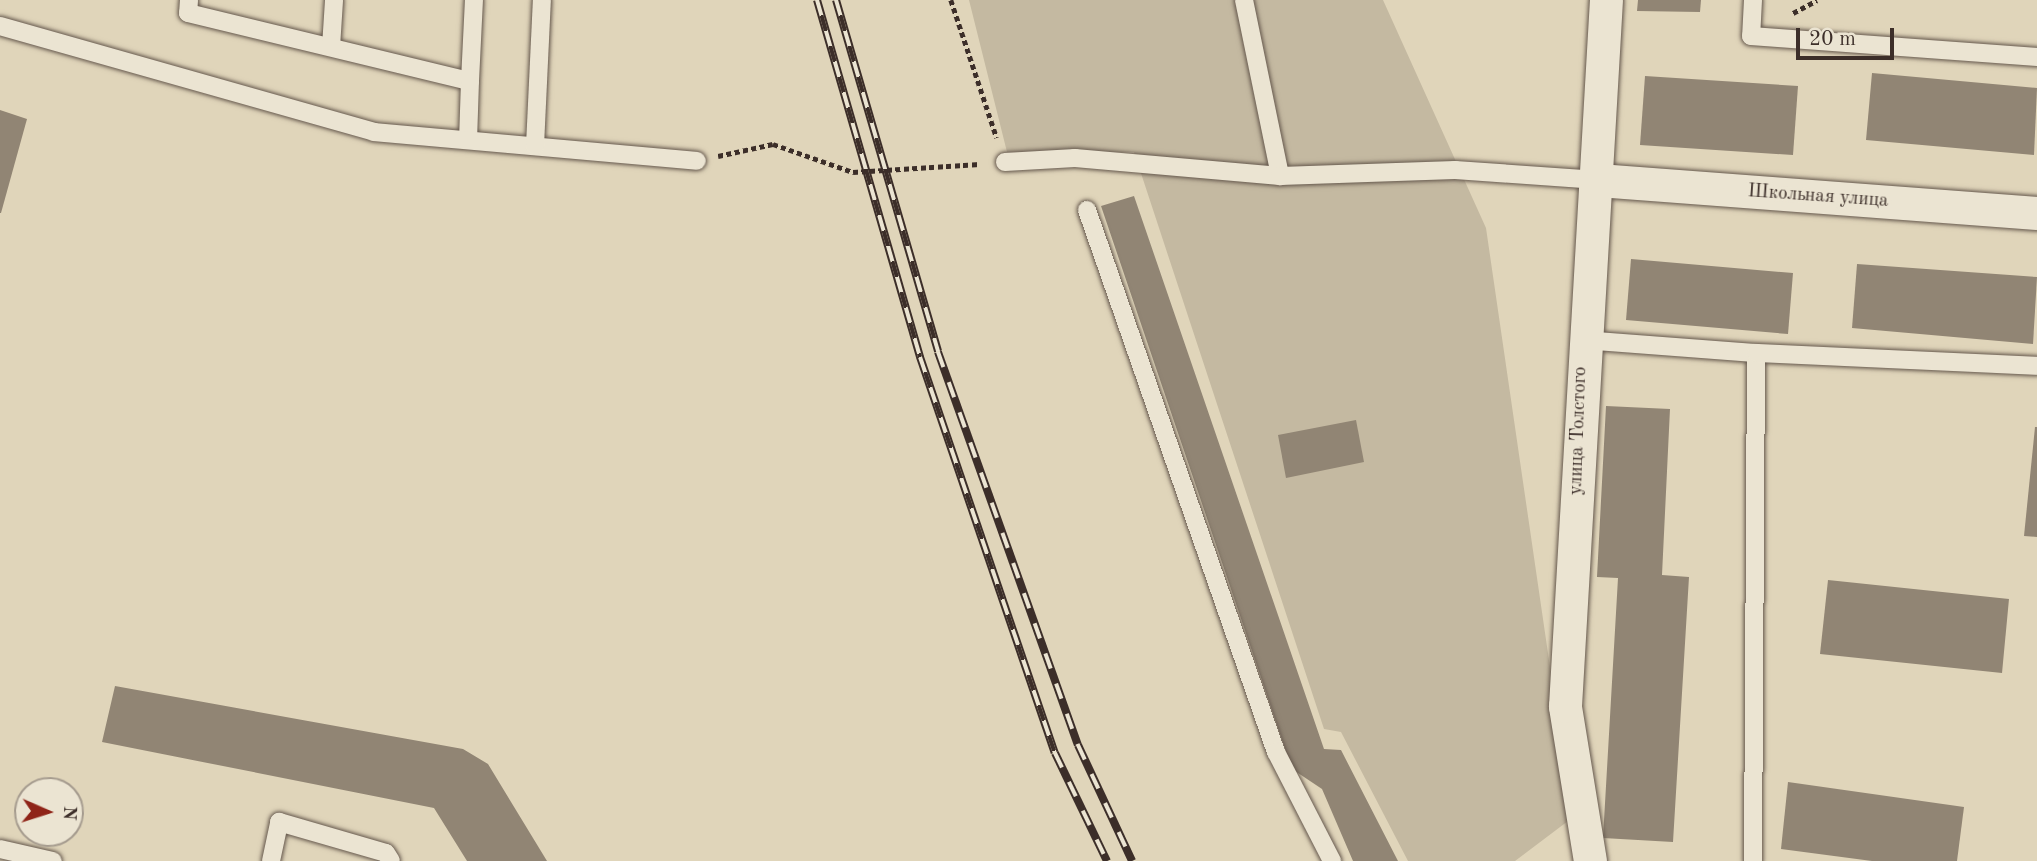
<!DOCTYPE html>
<meta charset="utf-8">
<style>
body{margin:0}
#map{position:relative;width:2037px;height:861px;overflow:hidden;background:#e0d5ba;font-family:"Old Standard TT",serif}
div>[style]{position:absolute}
.green>*{inset:0;background:#c4b9a1}
.building>*{inset:0;background:#918574}
.path>*{height:4.5px;margin-top:-2.25px;transform-origin:0;background:repeating-linear-gradient(90deg,#3c2e29 0 5px,transparent 0 8.5px)}
.roads{filter:drop-shadow(0 0 2px #65584d) drop-shadow(0 0 2px #65584d)}
.lane>*{height:18px;margin:-9px;padding:0 9px;transform-origin:9px;border-radius:9px;background:#ebe4d2}
.street>*{height:33px;margin:-16.5px;padding:0 16.5px;transform-origin:16.5px;border-radius:16.5px;background:#ebe4d2}
.rail>*{height:8px;margin-top:-4px;transform-origin:0;background:repeating-linear-gradient(90deg,#ebe4d2 0 16px,#3c2e29 0 32px);box-sizing:border-box;border-block:2px solid #3c2e29}
span{translate:-50% -50%;white-space:nowrap;text-align:center;line-height:1.15;-webkit-text-stroke:6px #ebe4d2;paint-order:stroke}
.street-label{font-size:19px;color:#3c2e29}
.north{position:absolute;left:14px;top:777px;width:70px;height:70px;box-sizing:border-box;background:#ebe4d2;border:2px solid #a59b8e;border-radius:50%;rotate:93deg;font-size:19px;font-weight:700;line-height:28px;text-align:center;color:#3c2e29}
.north::after{content:'';display:block;margin:auto;width:24px;height:32px;background:#8f2418;clip-path:polygon(50% 0,100% 100%,50% 72%,0 100%)}
.scale{position:absolute;left:1796px;top:28px;width:98px;height:32px;box-sizing:border-box;border:4px solid #3c2e29;border-top:0;padding-left:9px;font-size:21px;line-height:24px;white-space:nowrap;color:#3c2e29;-webkit-text-stroke:5px #ebe4d2;paint-order:stroke}
</style>
<div id="map">
<div class="green">
<div style="clip-path:polygon(969px 0,1383px 0,1486px 228px,1572px 818px,1515px 861px,1408px 861px,1341px 732px,1324px 729px,1134px 152px,1007px 152px)"></div>
</div>
<div class="building">
<div style="clip-path:polygon(1638px 0,1701px 0,1700px 12px,1637px 11px)"></div>
<div style="clip-path:polygon(1872px 73px,2037px 88px,2034px 155px,1866px 140px)"></div>
<div style="clip-path:polygon(1645px 76px,1798px 86px,1793px 155px,1640px 145px)"></div>
<div style="clip-path:polygon(0 110px,27px 119px,1px 213px,0 213px)"></div>
<div style="clip-path:polygon(1134px 196px,1324px 749px,1341px 750px,1398px 861px,1353px 861px,1322px 789px,1292px 769px,1101px 206px)"></div>
<div style="clip-path:polygon(1631px 259px,1793px 273px,1788px 334px,1626px 320px)"></div>
<div style="clip-path:polygon(1857px 264px,2037px 277px,2033px 344px,1852px 328px)"></div>
<div style="clip-path:polygon(1606px 406px,1670px 409px,1662px 575px,1689px 577px,1673px 842px,1603px 838px,1618px 578px,1597px 577px)"></div>
<div style="clip-path:polygon(1356px 420px,1364px 462px,1286px 478px,1278px 435px)"></div>
<div style="clip-path:polygon(2035px 427px,2037px 427px,2037px 537px,2024px 536px)"></div>
<div style="clip-path:polygon(1828px 580px,2009px 599px,2002px 673px,1820px 654px)"></div>
<div style="clip-path:polygon(115px 686px,463px 749px,488px 764px,547px 861px,467px 861px,434px 808px,102px 742px)"></div>
<div style="clip-path:polygon(1788px 782px,1964px 807px,1957px 861px,1872px 861px,1781px 849px)"></div>
</div>
<div class="path">
<div style="left:951px;top:0;width:145px;rotate:71.6deg"></div>
<div style="left:1793px;top:13px;width:27px;rotate:-28deg"></div>
<div style="left:718px;top:156px;width:56px;rotate:-12.3deg"></div>
<div style="left:773px;top:144px;width:85px;rotate:19.3deg"></div>
<div style="left:853px;top:172px;width:127px;rotate:-3.6deg"></div>
</div>
<div class="roads">
<div class="lane">
<div style="left:189px;top:0;width:13px;rotate:94deg"></div>
<div style="left:188px;top:13px;width:290px;rotate:13.6deg"></div>
<div style="left:470px;top:81px;width:59px;rotate:91.9deg"></div>
<div style="left:1244px;top:0;width:180px;rotate:78.4deg"></div>
<div style="left:1753px;top:0;width:36px;rotate:93deg"></div>
<div style="left:1751px;top:36px;width:287px;rotate:4.2deg"></div>
<div style="left:0;top:26px;width:389px;rotate:15.8deg"></div>
<div style="left:374px;top:132px;width:324px;rotate:5.1deg"></div>
<div style="left:331px;top:47px;width:47px;rotate:-86.3deg"></div>
<div style="left:470px;top:81px;width:81px;rotate:-87.2deg"></div>
<div style="left:535px;top:146px;width:146px;rotate:-87.3deg"></div>
<div style="left:1005px;top:162px;width:70px;rotate:-3.3deg"></div>
<div style="left:1075px;top:158px;width:206px;rotate:5deg"></div>
<div style="left:1280px;top:176px;width:175px;rotate:-2deg"></div>
<div style="left:1455px;top:170px;width:143px;rotate:4deg"></div>
<div style="left:1087px;top:210px;width:574px;rotate:70.78deg"></div>
<div style="left:1276px;top:752px;width:123px;rotate:62.8deg"></div>
<div style="left:1582px;top:340px;width:174px;rotate:4.3deg"></div>
<div style="left:1756px;top:353px;width:508px;rotate:90.34deg"></div>
<div style="left:1756px;top:353px;width:281px;rotate:2.6deg"></div>
<div style="left:0;top:849px;width:54px;rotate:12.8deg"></div>
<div style="left:271px;top:861px;width:40px;rotate:-78deg"></div>
<div style="left:279px;top:822px;width:111px;rotate:16.2deg"></div>
<div style="left:386px;top:853px;width:9px;rotate:58deg"></div>
</div>
<div class="street">
<div style="left:1598px;top:180px;width:440px;rotate:4.3deg"></div>
<div style="left:1590px;top:861px;width:157px;rotate:-99.2deg"></div>
<div style="left:1565px;top:706px;width:707px;rotate:-86.68deg"></div>
</div>
</div>
<div class="rail">
<div style="left:817px;top:0;width:372px;rotate:73.9deg"></div>
<div style="left:920px;top:357px;width:418px;rotate:71.2deg"></div>
<div style="left:1055px;top:753px;width:120px;rotate:64.3deg"></div>
<div style="left:836px;top:0;width:366px;rotate:73.8deg"></div>
<div style="left:938px;top:352px;width:417px;rotate:70.4deg"></div>
<div style="left:1078px;top:745px;width:128px;rotate:65deg"></div>
</div>
<div class="street-label">
<span style="left:1818px;top:197px;rotate:4deg">Школьная улица</span>
<span style="left:1579px;top:431px;rotate:-88deg">улица Толстого</span>
</div>
<div class="north">N</div>
<div class="scale">20 m</div>
</div>
